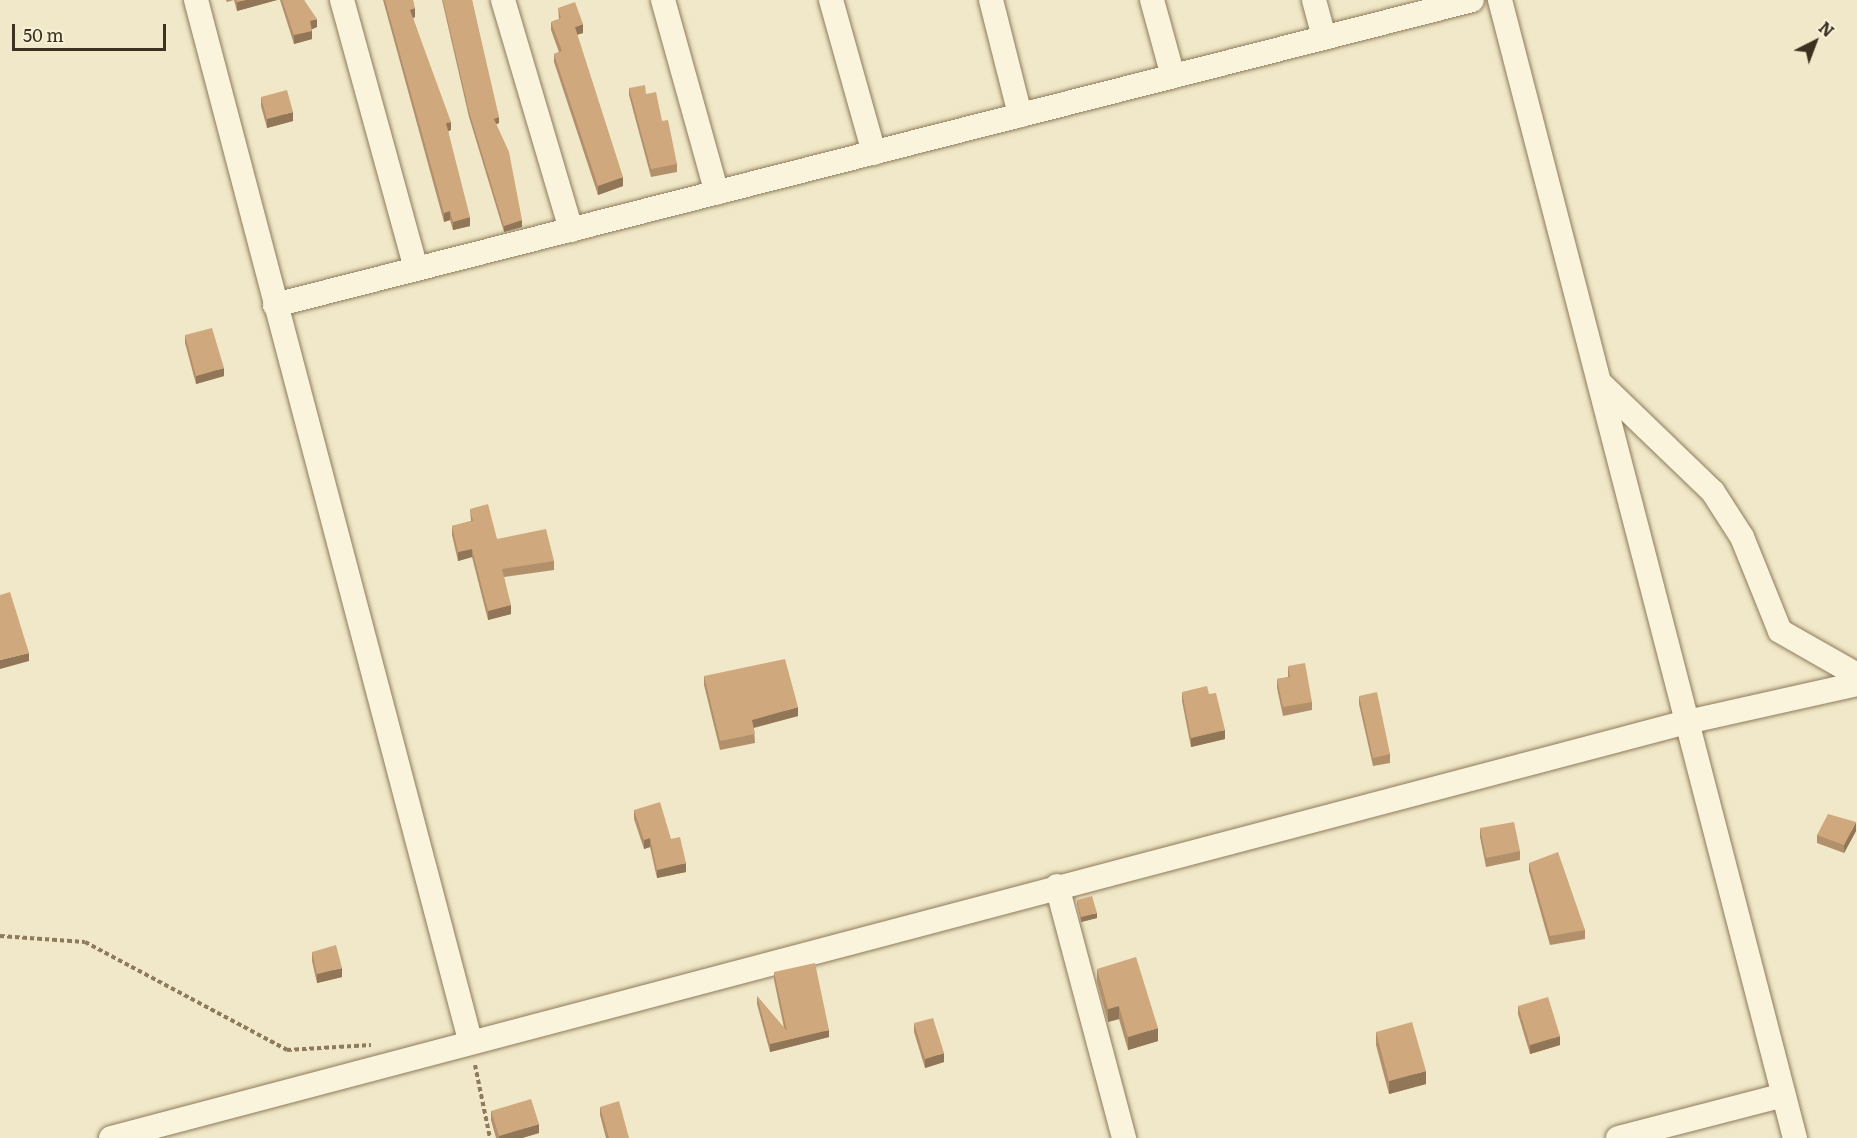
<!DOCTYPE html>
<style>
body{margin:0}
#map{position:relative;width:1857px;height:1138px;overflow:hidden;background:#f0e8c8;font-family:Literata,serif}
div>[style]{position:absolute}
.path>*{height:4px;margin-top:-2px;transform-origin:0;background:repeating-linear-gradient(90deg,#8d7b5c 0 4.5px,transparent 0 7.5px)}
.roads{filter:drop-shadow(0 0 2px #8d7b5c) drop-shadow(0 0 2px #8d7b5c)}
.street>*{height:24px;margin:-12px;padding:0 12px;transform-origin:12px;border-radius:12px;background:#faf4dc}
.wall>*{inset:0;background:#b2906c}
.shaded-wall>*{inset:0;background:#917658}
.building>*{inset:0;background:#cfa87d}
span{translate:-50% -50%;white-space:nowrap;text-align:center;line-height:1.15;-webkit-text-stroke:4.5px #f7f1d8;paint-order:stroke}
.north{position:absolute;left:1785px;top:12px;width:60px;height:60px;-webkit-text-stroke:4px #f7f1d8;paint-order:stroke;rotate:42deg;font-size:16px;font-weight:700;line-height:24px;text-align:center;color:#3d3120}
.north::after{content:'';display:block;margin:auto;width:21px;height:27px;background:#3d3120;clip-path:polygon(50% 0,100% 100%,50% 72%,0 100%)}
.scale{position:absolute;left:12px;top:24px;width:154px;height:27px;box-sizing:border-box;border:3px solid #3d3120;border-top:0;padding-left:8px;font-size:18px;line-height:21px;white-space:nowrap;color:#3d3120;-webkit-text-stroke:4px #f7f1d8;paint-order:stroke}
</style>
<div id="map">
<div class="path">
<div style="left:0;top:936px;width:85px;rotate:4deg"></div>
<div style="left:85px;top:942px;width:229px;rotate:28.1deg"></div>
<div style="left:287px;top:1050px;width:84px;rotate:-3.4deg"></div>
<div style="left:475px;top:1065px;width:75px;rotate:78.4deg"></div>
</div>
<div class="roads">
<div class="street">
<div style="left:196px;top:0;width:1075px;rotate:75.24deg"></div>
<div style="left:342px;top:0;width:279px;rotate:74.6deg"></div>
<div style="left:503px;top:0;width:240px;rotate:73.5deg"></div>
<div style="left:663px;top:0;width:200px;rotate:74.4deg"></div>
<div style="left:831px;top:0;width:159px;rotate:74.3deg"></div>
<div style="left:991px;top:0;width:119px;rotate:75.8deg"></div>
<div style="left:1152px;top:0;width:79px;rotate:74.6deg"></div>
<div style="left:1314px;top:0;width:39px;rotate:75deg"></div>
<div style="left:1500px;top:0;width:1176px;rotate:75.47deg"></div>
<div style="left:275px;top:305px;width:1235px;rotate:-14.29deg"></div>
<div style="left:1602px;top:385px;width:154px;rotate:43.9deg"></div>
<div style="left:1713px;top:492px;width:54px;rotate:57.2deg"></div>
<div style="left:1742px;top:537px;width:101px;rotate:68deg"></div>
<div style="left:1780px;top:631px;width:89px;rotate:29.7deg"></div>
<div style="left:1057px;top:886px;width:261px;rotate:75.1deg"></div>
<div style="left:111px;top:1138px;width:1630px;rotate:-14.79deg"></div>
<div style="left:1687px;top:722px;width:174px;rotate:-12.6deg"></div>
<div style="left:1618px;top:1138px;width:171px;rotate:-14.5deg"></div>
</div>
</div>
<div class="wall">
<div style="clip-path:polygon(226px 0,277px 0,237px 11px,234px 0,227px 2px)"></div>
<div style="clip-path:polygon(280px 0,304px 0,317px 27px,312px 29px,312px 39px,294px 44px)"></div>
<div style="clip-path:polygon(383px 0,413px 0,415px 17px,413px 18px,451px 130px,448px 131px,470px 226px,453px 230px,450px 220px,444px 222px)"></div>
<div style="clip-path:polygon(442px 0,472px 0,499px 123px,496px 124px,522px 227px,504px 232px,469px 117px)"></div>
<div style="clip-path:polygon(558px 8px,583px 33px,577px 35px,623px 186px,598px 195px,554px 62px,554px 54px,559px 52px,551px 30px,551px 22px,559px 19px)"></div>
<div style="clip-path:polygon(629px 88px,646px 94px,662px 121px,677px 164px,677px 172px,651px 177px,629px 95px)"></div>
<div style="clip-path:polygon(261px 97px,293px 121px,267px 128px,261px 106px)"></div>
<div style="clip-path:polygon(185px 335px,224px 376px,196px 384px,185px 343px)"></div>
<div style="clip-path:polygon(470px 509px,497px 539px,554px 561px,554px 570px,504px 577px,511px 614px,488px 620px,472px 557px,458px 561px,452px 535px,452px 526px,471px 521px)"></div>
<div style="clip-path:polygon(1288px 666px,1312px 702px,1312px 710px,1283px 716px,1277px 688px,1277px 679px,1288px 677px)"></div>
<div style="clip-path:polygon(704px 676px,798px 716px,754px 728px,755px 743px,720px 750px,704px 685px)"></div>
<div style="clip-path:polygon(1182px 692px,1209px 694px,1225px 739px,1191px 747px,1182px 701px)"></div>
<div style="clip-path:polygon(1359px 696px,1390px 754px,1390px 763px,1373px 766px,1359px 704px)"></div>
<div style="clip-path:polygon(634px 810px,671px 839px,686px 872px,657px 878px,650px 847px,644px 849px,634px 819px)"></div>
<div style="clip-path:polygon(1480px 828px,1520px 851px,1520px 860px,1486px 867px,1480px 837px)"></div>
<div style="clip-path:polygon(1856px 831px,1844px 853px,1817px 843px,1817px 835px)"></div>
<div style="clip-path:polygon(1529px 863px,1585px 930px,1585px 939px,1550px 945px,1529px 871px)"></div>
<div style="clip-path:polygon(1077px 900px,1097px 918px,1081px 922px,1077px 904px)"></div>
<div style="clip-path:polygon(312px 952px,342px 977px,317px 983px,312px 961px)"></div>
<div style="clip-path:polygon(1097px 969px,1158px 1041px,1128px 1050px,1119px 1019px,1108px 1022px,1097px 982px)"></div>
<div style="clip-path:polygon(774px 972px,829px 1037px,770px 1052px,757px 1004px,757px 996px,784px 1028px,774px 980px)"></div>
<div style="clip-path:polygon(1518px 1006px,1560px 1045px,1530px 1054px,1518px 1014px)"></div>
<div style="clip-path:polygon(914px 1023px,944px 1062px,925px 1068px,914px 1032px)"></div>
<div style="clip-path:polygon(1376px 1032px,1426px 1084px,1389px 1094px,1376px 1045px)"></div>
<div style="clip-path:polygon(600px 1107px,629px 1138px,606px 1138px,600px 1115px)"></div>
<div style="clip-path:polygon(491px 1111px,539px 1133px,522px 1138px,496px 1138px,491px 1120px)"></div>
</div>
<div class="shaded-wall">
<div style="clip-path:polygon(246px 0,277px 0,237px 11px,237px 2px)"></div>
<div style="clip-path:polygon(415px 8px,415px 17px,410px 19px,410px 10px)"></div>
<div style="clip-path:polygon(317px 19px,317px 27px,310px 30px,310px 21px)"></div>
<div style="clip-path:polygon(583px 24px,583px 33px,575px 35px,575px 27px)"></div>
<div style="clip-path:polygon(312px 31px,312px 39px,294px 44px,294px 35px)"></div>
<div style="clip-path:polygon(293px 112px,293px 121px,267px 128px,267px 119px)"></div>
<div style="clip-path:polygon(499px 117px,499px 123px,494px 125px,494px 119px)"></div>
<div style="clip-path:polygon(451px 122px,451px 130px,446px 132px,446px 123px)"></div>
<div style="clip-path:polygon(623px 177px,623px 186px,598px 195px,598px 186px)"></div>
<div style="clip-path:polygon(450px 211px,450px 220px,444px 222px,444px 213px)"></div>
<div style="clip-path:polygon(470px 217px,470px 226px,453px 230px,453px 222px)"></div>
<div style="clip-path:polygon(522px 220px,522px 227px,504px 232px,504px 226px)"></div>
<div style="clip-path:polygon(224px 368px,224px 376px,196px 384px,196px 376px)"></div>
<div style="clip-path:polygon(472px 549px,472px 557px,458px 561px,458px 552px)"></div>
<div style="clip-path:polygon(511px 605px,511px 614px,488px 620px,488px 611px)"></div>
<div style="clip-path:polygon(29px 653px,29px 661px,0 669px,0 660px)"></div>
<div style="clip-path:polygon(798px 707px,798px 716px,752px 728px,752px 720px)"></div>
<div style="clip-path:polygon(1225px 730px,1225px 739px,1191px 747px,1191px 738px)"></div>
<div style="clip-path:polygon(1856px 822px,1856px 831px,1844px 853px,1844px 845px)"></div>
<div style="clip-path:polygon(650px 838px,650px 847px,644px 849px,644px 840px)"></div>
<div style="clip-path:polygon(686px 863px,686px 872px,657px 878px,657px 870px)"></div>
<div style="clip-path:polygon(1097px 913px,1097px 918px,1081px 922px,1081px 917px)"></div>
<div style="clip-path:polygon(342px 968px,342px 977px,317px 983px,317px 974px)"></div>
<div style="clip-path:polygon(1119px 1006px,1119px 1019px,1108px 1022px,1108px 1009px)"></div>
<div style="clip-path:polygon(1158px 1028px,1158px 1041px,1128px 1050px,1128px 1037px)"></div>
<div style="clip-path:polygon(829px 1030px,829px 1037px,770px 1052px,770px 1044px)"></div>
<div style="clip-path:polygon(1560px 1036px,1560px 1045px,1530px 1054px,1530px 1045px)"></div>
<div style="clip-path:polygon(944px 1053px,944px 1062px,925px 1068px,925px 1059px)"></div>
<div style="clip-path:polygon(1426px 1071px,1426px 1084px,1389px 1094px,1389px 1081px)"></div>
<div style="clip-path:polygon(539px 1124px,539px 1133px,522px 1138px,499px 1138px,499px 1136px)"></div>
</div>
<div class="building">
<div style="clip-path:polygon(236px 0,246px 0,237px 2px)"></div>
<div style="clip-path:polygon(282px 0,304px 0,317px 19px,310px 21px,312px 31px,294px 35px)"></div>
<div style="clip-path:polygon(385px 0,413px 0,415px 8px,410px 10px,451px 122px,446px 123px,470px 217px,453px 222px,450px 211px,444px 213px)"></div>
<div style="clip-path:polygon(443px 0,472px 0,499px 117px,494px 119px,509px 152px,522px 220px,504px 226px,469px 111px)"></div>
<div style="clip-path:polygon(575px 2px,583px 24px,575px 27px,623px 177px,598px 186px,554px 54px,562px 51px,551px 22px,561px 18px,558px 8px)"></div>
<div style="clip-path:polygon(645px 85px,646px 94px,656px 92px,662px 121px,668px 120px,677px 164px,651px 169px,629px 88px)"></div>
<div style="clip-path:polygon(287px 90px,293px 112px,267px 119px,261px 97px)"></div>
<div style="clip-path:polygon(212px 328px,224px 368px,196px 376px,185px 335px)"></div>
<div style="clip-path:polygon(488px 504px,497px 539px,546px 529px,554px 561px,502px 569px,511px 605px,488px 611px,472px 549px,458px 552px,452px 526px,473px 521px,470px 509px)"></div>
<div style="clip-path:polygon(10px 592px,29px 653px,0 660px,0 595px)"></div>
<div style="clip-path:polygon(785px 659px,798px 707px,752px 720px,755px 734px,720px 741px,704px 676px)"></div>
<div style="clip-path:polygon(1305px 663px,1312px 702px,1283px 707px,1277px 679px,1290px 677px,1288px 666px)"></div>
<div style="clip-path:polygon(1207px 686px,1209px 694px,1216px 693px,1225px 730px,1191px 738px,1182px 692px)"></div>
<div style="clip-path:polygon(1377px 692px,1390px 754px,1373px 758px,1359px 696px)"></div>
<div style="clip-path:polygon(660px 802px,671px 839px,680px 837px,686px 863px,657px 870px,650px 838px,644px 840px,634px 810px)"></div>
<div style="clip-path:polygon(1828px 814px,1856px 822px,1844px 845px,1817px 835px)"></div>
<div style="clip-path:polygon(1514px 822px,1520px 851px,1486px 858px,1480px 828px)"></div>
<div style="clip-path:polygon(1558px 852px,1585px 930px,1550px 936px,1529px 863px)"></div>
<div style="clip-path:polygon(1092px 896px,1097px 913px,1081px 917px,1077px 900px)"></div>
<div style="clip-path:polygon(336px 945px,342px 968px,317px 974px,312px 952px)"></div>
<div style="clip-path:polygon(1136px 957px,1158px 1028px,1128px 1037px,1119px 1006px,1108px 1009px,1097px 969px)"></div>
<div style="clip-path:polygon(815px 963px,829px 1030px,770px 1044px,757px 996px,787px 1031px,774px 972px)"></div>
<div style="clip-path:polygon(1548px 997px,1560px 1036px,1530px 1045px,1518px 1006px)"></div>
<div style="clip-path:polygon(933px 1018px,944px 1053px,925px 1059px,914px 1023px)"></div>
<div style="clip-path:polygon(1412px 1022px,1426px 1071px,1389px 1081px,1376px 1032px)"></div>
<div style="clip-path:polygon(531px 1099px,539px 1124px,499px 1136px,491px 1111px)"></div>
<div style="clip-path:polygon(619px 1101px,629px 1138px,609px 1138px,600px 1107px)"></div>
</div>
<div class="north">N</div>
<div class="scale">50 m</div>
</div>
